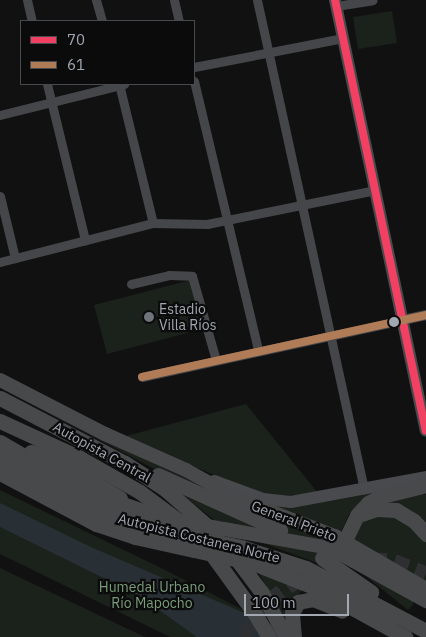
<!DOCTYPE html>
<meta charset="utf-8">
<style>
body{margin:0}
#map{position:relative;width:426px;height:637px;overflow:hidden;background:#111;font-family:"IBM Plex Sans",sans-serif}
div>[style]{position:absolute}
.green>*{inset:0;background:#1b211b}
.water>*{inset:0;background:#283035}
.motorway-tunnel>*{height:15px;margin-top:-7.5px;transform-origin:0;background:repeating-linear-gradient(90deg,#2e2f31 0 15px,transparent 0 23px)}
.minor>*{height:9px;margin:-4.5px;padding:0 4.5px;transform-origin:4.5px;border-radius:4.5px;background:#454649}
.tertiary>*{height:10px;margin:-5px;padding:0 5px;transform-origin:5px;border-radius:5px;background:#454649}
.secondary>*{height:12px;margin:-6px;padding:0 6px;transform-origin:6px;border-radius:6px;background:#494a4d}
.primary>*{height:14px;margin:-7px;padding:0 7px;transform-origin:7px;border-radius:7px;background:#48494b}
.motorway>*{height:15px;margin:-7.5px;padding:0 7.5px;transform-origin:7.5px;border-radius:7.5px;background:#47494b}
.primary-bridge>*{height:14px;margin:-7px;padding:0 7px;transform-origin:7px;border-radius:7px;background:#48494b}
.motorway-bridge>*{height:15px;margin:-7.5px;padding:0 7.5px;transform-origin:7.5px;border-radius:7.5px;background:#47494b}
.bus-1>*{height:8px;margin:-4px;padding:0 4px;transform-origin:4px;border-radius:4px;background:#f24062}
.bus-2>*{height:8px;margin:-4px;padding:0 4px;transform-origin:4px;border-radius:4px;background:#b07c57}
.dots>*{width:14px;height:14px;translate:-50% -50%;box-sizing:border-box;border:2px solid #0b0b0c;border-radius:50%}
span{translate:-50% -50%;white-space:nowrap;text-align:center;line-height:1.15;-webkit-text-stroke:4.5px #0b0b0c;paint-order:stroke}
.poi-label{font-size:14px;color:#a2a8b2}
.left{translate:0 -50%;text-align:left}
.street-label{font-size:14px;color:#a2a8b2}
.park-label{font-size:14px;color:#7a9c7a}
.legend{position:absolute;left:20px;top:20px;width:175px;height:65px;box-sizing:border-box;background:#0b0b0c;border:1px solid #474a4e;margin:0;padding:6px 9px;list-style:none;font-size:15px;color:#a2a8b2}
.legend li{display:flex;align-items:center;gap:10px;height:25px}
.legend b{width:25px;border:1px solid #474a4e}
.scale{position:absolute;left:244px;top:594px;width:105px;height:22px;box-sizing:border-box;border:2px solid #a2a8b2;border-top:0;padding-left:6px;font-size:15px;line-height:18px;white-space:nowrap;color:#a2a8b2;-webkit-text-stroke:4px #0b0b0c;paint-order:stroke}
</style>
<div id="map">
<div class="green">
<div style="clip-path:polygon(392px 11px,397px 43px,358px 49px,353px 17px)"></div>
<div style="clip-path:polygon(191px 280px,203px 329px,107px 354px,94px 305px)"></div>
<div style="clip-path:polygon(0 388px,329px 538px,348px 551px,218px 523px,178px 491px,187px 486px)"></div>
<div style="clip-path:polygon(246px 404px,318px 493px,288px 496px,258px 493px,122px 437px)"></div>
<div style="clip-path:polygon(426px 481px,351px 511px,339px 535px,261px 500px)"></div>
<div style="clip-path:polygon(0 490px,161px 568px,296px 637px,170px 637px,0 554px)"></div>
<div style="clip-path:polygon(418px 493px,426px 495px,426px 528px,381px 501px)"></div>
<div style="clip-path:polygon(391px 511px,426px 540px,426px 584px,347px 540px,356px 521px)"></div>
<div style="clip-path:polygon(264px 540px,310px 547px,336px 555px,369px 572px,413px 599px,413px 605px,408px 610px,348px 562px,325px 553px,315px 556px,319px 560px,317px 563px,263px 543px)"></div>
<div style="clip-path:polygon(0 568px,109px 620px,145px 637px,0 637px)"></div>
<div style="clip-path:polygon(257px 570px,305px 589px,289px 601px,285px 619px)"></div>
</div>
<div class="water">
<div style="clip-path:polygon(0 503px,93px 548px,300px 637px,197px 637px,138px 595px,0 527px)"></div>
</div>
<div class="motorway-tunnel">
<div style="left:372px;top:559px;width:22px;rotate:5deg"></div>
<div style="left:394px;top:561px;width:34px;rotate:21deg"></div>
<div style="left:242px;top:637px;width:46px;rotate:-53.9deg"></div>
<div style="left:269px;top:600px;width:43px;rotate:-35.5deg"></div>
</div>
<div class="minor">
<div style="left:27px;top:0;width:22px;rotate:77deg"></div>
<div style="left:96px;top:0;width:22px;rotate:74deg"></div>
<div style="left:174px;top:0;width:22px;rotate:77deg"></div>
<div style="left:257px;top:0;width:501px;rotate:77.66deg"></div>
<div style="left:336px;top:6px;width:37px;rotate:-9deg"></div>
<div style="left:194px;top:67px;width:152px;rotate:-11deg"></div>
<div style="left:194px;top:81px;width:276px;rotate:76.6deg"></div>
<div style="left:47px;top:84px;width:161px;rotate:76.3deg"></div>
<div style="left:119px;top:84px;width:143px;rotate:76.3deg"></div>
<div style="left:0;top:115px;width:128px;rotate:-14deg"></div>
<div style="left:0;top:196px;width:64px;rotate:76.4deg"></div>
<div style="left:0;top:262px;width:158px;rotate:-14.3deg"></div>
<div style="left:153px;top:223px;width:54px;rotate:1.1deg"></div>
<div style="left:207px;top:224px;width:172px;rotate:-11.4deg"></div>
<div style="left:131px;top:284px;width:39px;rotate:-13deg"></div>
<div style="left:169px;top:275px;width:23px;rotate:2deg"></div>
<div style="left:192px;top:276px;width:87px;rotate:74.1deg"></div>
<div style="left:142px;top:377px;width:267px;rotate:-12.3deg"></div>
</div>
<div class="tertiary">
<div style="left:403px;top:320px;width:24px;rotate:-12deg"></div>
</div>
<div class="secondary">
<div style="left:335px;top:0;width:440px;rotate:78.1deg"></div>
<div style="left:214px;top:481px;width:52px;rotate:20.2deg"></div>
<div style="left:263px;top:499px;width:28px;rotate:6deg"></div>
<div style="left:291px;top:502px;width:137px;rotate:-10.5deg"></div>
</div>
<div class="primary">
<div style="left:0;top:380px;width:118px;rotate:27.2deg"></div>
<div style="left:105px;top:434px;width:89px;rotate:24deg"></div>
<div style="left:186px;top:470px;width:62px;rotate:29.1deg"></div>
<div style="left:240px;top:500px;width:102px;rotate:20.8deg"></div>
<div style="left:335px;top:536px;width:105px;rotate:30.2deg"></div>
<div style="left:224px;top:529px;width:108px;rotate:10.2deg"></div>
<div style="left:330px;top:548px;width:110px;rotate:28.9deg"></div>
</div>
<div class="motorway">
<div style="left:0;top:398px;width:141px;rotate:27.5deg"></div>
<div style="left:125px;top:463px;width:48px;rotate:33deg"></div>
<div style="left:165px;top:489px;width:65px;rotate:41.3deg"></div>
<div style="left:0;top:421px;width:88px;rotate:24.8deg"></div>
<div style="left:80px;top:458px;width:69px;rotate:29.5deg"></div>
<div style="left:140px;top:492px;width:54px;rotate:36.7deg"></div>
<div style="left:0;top:442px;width:93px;rotate:30.4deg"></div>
<div style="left:80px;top:489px;width:85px;rotate:19.3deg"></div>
<div style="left:31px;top:452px;width:28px;rotate:18deg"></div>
<div style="left:58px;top:461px;width:72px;rotate:30.8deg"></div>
<div style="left:0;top:457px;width:113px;rotate:28.6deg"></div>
<div style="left:99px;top:511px;width:78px;rotate:16.3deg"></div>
<div style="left:0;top:473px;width:109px;rotate:28deg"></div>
<div style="left:96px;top:524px;width:41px;rotate:18.4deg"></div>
<div style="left:135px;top:537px;width:60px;rotate:12.4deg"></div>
<div style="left:158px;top:475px;width:134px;rotate:24.3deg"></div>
<div style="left:362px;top:514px;width:15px;rotate:-20deg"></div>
<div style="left:376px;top:509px;width:20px;rotate:3deg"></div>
<div style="left:396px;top:510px;width:21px;rotate:31deg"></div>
<div style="left:414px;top:521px;width:18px;rotate:47deg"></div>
<div style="left:346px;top:538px;width:25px;rotate:-64deg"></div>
<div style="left:357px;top:515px;width:16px;rotate:-47deg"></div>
<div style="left:368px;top:503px;width:16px;rotate:-27deg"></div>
<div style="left:382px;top:496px;width:45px;rotate:-14deg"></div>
<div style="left:241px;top:547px;width:68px;rotate:17.9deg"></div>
<div style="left:306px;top:568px;width:136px;rotate:27.7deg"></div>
<div style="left:208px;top:549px;width:80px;rotate:54.1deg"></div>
<div style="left:232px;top:553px;width:50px;rotate:53.1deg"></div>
<div style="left:262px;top:593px;width:50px;rotate:61.4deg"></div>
<div style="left:322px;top:558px;width:60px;rotate:34.8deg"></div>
<div style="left:253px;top:563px;width:68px;rotate:21.6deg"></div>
<div style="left:316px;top:588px;width:102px;rotate:28.8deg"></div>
<div style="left:294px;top:637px;width:24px;rotate:-95deg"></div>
<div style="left:292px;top:613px;width:13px;rotate:-61deg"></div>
<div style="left:298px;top:602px;width:15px;rotate:-11deg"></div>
<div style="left:313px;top:599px;width:31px;rotate:22deg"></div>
</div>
<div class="primary-bridge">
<div style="left:165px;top:518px;width:60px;rotate:10.6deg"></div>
</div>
<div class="motorway-bridge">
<div style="left:174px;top:533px;width:68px;rotate:11.8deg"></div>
<div style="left:194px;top:550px;width:60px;rotate:12.4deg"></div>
<div style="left:255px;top:614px;width:27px;rotate:59deg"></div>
</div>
<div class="bus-1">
<div style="left:335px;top:0;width:440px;rotate:78.1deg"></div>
</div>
<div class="bus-2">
<div style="left:142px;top:377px;width:291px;rotate:-12.3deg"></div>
</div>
<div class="dots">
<div style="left:149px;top:317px;background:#6f737a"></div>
<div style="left:394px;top:322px;background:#a2a8b2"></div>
</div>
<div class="poi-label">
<span class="left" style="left:159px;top:317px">Estadio<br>Villa Ríos</span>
</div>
<div class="street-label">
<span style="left:102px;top:452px;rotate:29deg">Autopista Central</span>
<span style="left:294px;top:521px;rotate:21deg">General Prieto</span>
<span style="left:199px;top:538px;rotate:14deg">Autopista Costanera Norte</span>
</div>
<div class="park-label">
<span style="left:152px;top:595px">Humedal Urbano<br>Río Mapocho</span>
</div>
<ul class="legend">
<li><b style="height:6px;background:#f24062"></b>70</li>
<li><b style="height:6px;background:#b07c57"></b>61</li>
</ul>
<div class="scale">100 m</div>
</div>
